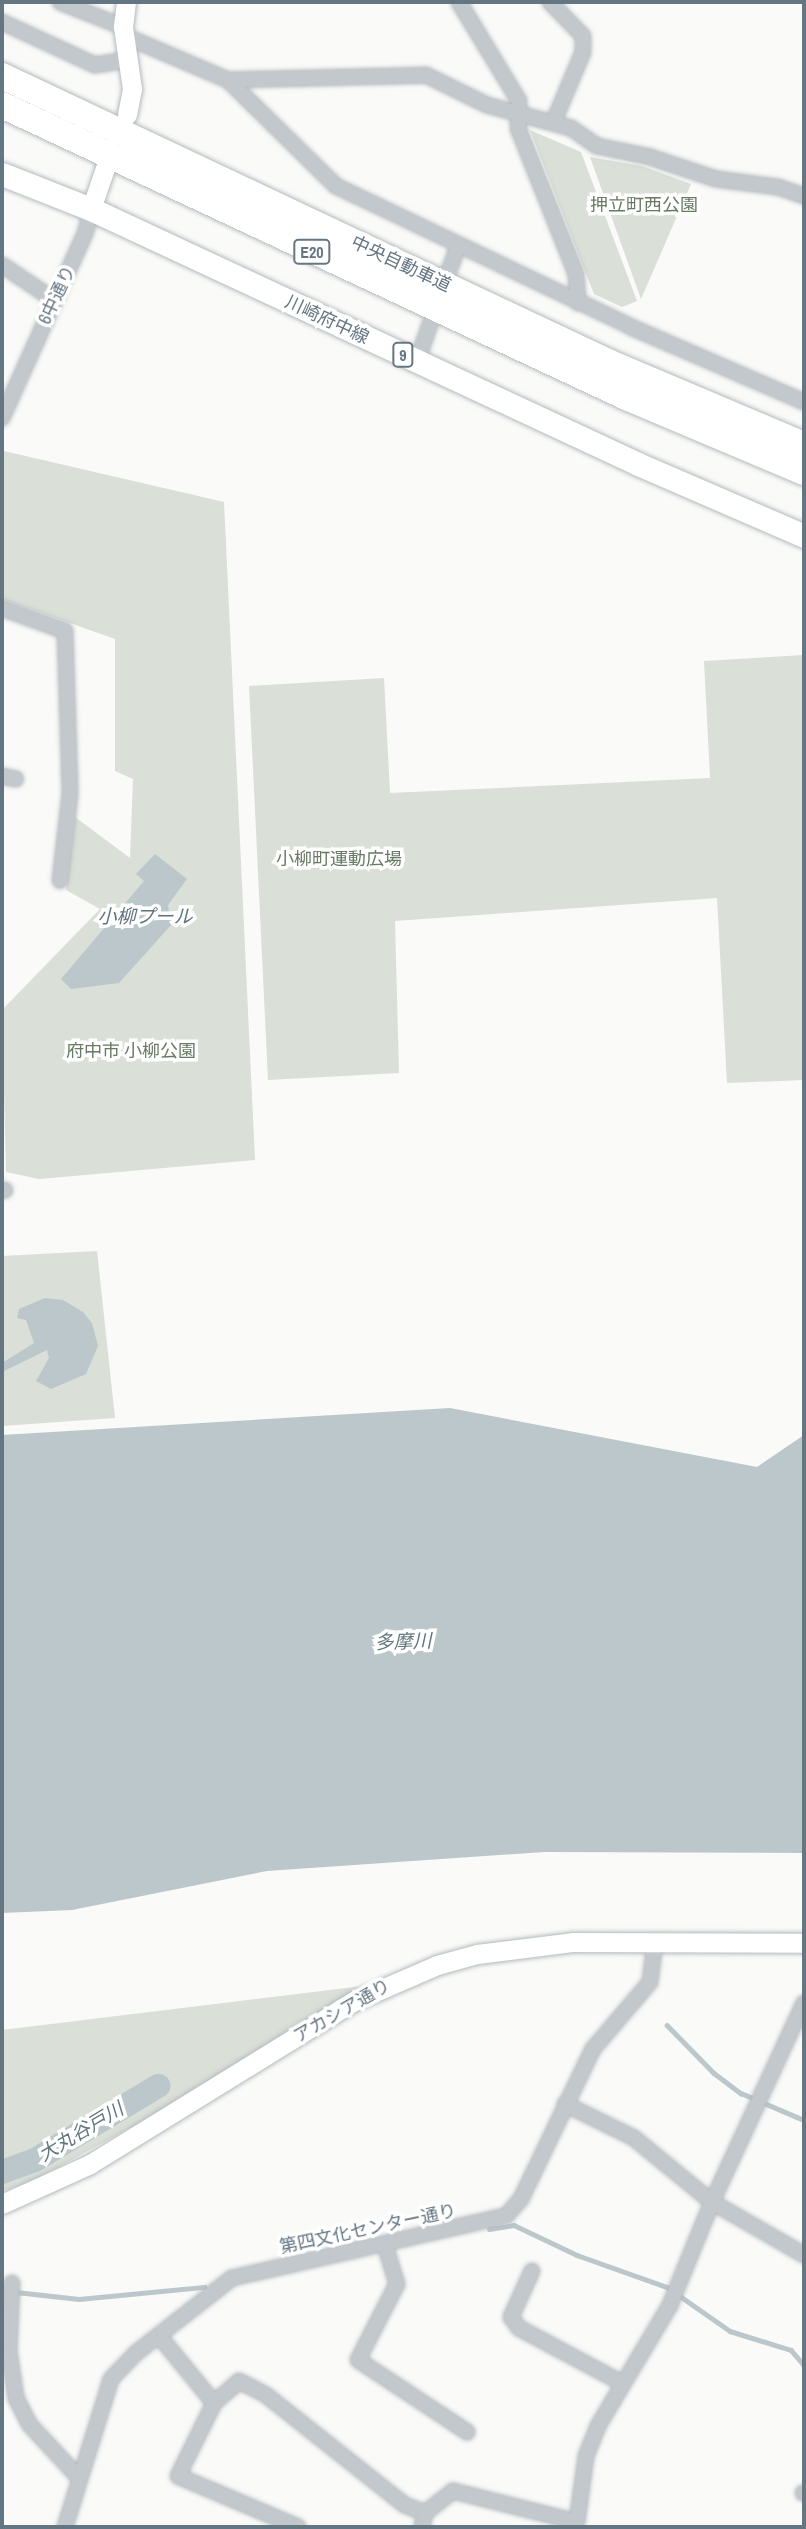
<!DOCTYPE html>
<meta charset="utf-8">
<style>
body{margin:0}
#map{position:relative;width:806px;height:2529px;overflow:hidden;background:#fafaf8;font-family:"Archivo Narrow","Noto Sans JP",sans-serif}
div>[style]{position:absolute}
.green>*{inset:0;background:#dadfd7}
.water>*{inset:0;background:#bbc7cb}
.stream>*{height:4.5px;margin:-2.25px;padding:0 2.25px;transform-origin:2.25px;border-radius:2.25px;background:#bbc7cb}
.river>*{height:24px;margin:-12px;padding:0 12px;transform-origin:12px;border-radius:12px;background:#bbc7cb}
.roads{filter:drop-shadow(0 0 2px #b3babf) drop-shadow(0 0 2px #b3babf)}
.street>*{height:14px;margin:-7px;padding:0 7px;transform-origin:7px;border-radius:7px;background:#c3c8cc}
.secondary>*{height:19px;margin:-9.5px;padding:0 9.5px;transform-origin:9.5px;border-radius:9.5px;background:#fff}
.primary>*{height:23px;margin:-11.5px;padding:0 11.5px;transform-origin:11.5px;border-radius:11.5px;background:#fff}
.highway>*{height:26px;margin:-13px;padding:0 13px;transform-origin:13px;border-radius:13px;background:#fff}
span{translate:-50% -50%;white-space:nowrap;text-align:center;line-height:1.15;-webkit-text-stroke:7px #fff;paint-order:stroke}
.shield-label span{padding:2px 5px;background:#fff;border:2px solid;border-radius:5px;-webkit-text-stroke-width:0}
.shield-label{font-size:16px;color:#657683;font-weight:700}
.park-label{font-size:18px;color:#687a64}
.street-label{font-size:18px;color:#657683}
.water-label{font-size:19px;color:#60757c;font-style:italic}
.frame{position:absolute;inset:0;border:4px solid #657683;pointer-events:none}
</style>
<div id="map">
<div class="green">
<div style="clip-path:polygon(530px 130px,581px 152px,637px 301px,622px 307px,594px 294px)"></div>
<div style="clip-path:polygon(590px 157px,642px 166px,691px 184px,641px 299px)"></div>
<div style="clip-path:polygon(4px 451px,224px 502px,255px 1160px,39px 1179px,6px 1172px,2px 1010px,100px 909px,66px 890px,75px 817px,130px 858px,133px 779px,115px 771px,115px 639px,2px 599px)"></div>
<div style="clip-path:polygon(804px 655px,804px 1080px,727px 1083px,717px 898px,395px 921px,399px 1073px,268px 1080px,249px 686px,384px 678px,390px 793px,710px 778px,704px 661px)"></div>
<div style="clip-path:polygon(97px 1251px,115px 1418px,2px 1426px,2px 1256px)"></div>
<div style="clip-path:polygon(371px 1985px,159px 2112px,31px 2182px,2px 2191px,2px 2030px)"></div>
</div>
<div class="water">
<div style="clip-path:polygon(155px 854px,187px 879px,168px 905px,171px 925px,119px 983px,71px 989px,61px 979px,144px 881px,136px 874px)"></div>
<div style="clip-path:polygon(45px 1298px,63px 1300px,83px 1312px,92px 1323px,98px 1346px,86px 1374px,51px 1389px,36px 1381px,49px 1358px,47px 1350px,2px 1372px,2px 1363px,34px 1343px,26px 1320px,17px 1318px,19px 1309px)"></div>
<div style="clip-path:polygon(450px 1408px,757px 1467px,804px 1435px,804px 1853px,544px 1852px,267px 1871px,72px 1910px,2px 1913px,2px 1435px)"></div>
</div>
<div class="stream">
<div style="left:667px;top:2025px;width:67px;rotate:45.6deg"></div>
<div style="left:714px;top:2073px;width:34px;rotate:37deg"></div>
<div style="left:741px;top:2093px;width:69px;rotate:23.2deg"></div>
<div style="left:489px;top:2229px;width:25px;rotate:-9deg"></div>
<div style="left:514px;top:2225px;width:70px;rotate:25.5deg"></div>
<div style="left:577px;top:2255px;width:96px;rotate:19.6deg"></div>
<div style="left:667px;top:2287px;width:77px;rotate:34.9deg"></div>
<div style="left:730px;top:2331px;width:64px;rotate:17.3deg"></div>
<div style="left:791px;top:2350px;width:20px;rotate:49deg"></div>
<div style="left:16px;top:2292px;width:63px;rotate:6.3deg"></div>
<div style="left:79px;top:2299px;width:126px;rotate:-5.5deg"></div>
</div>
<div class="river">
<div style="left:2px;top:2172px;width:35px;rotate:-20deg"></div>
<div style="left:35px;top:2160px;width:144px;rotate:-31deg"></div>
</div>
<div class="roads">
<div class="street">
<div style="left:60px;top:2px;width:68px;rotate:21.6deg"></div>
<div style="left:459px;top:2px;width:116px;rotate:58.8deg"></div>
<div style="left:519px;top:101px;width:27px;rotate:92deg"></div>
<div style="left:518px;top:128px;width:157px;rotate:68.3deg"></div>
<div style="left:576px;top:274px;width:29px;rotate:86deg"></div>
<div style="left:550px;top:2px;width:47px;rotate:45.9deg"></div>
<div style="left:583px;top:36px;width:16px;rotate:90deg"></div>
<div style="left:583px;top:52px;width:75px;rotate:112.8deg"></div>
<div style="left:2px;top:22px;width:102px;rotate:24.8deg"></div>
<div style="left:95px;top:65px;width:32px;rotate:-9deg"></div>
<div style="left:125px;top:36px;width:112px;rotate:23.1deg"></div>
<div style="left:228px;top:80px;width:198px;rotate:-1.4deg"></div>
<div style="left:426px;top:75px;width:68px;rotate:26.2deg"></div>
<div style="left:487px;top:105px;width:87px;rotate:15.3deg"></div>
<div style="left:571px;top:128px;width:32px;rotate:35deg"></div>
<div style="left:597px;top:146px;width:54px;rotate:11.7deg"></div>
<div style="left:650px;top:157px;width:70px;rotate:18.4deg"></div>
<div style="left:716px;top:179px;width:63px;rotate:7.4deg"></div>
<div style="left:778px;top:187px;width:28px;rotate:19deg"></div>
<div style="left:228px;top:80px;width:151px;rotate:44.5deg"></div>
<div style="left:336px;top:186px;width:327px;rotate:25.5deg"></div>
<div style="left:631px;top:327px;width:189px;rotate:23.4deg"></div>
<div style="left:2px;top:265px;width:63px;rotate:33.9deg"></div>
<div style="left:449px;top:271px;width:27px;rotate:-70deg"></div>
<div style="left:417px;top:362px;width:40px;rotate:-71.1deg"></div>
<div style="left:2px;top:418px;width:205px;rotate:-65.8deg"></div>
<div style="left:86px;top:231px;width:23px;rotate:-77deg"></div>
<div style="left:2px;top:608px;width:67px;rotate:20.1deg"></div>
<div style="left:65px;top:631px;width:163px;rotate:88.2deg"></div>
<div style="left:70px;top:794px;width:87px;rotate:96.6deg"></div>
<div style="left:2px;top:776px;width:14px;rotate:12deg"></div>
<div style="left:2px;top:1191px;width:3px;rotate:-18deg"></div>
<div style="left:565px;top:2104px;width:77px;rotate:26.2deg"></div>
<div style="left:634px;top:2138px;width:101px;rotate:39.4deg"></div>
<div style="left:712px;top:2202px;width:106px;rotate:29.9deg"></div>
<div style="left:385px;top:2245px;width:41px;rotate:72.9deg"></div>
<div style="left:397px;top:2284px;width:85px;rotate:117.2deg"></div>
<div style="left:358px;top:2360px;width:131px;rotate:33.4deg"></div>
<div style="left:532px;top:2271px;width:51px;rotate:114.5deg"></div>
<div style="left:511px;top:2317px;width:14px;rotate:54deg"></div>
<div style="left:519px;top:2328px;width:117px;rotate:28.1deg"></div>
<div style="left:12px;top:2283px;width:68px;rotate:92.5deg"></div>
<div style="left:9px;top:2351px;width:48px;rotate:81.5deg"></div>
<div style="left:16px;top:2398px;width:30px;rotate:63deg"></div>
<div style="left:30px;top:2425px;width:72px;rotate:47.2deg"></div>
<div style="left:160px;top:2337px;width:85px;rotate:50.7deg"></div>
<div style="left:803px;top:2493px;width:1px"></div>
<div style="left:425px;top:2513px;width:36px;rotate:-38deg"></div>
<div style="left:453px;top:2491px;width:128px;rotate:14deg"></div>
<div style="left:577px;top:2522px;width:67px;rotate:-82.2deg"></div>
<div style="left:586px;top:2456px;width:32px;rotate:-68deg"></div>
<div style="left:598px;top:2426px;width:141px;rotate:-59.2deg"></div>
<div style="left:670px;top:2305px;width:111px;rotate:-67.8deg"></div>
<div style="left:712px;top:2202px;width:219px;rotate:-65.2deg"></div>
<div style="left:65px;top:2527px;width:155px;rotate:-72.7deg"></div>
<div style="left:111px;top:2379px;width:36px;rotate:-46deg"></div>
<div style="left:136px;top:2353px;width:122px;rotate:-38deg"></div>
<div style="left:232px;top:2278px;width:281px;rotate:-12.8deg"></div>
<div style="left:506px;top:2216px;width:23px;rotate:-49deg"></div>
<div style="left:521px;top:2199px;width:166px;rotate:-64.4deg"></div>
<div style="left:593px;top:2049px;width:88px;rotate:-49.6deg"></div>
<div style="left:650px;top:1982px;width:40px;rotate:-82.9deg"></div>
<div style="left:298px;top:2527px;width:130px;rotate:-157deg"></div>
<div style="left:178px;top:2476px;width:81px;rotate:-63.7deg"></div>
<div style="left:214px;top:2403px;width:33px;rotate:-41deg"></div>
<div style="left:239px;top:2381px;width:30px;rotate:27deg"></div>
<div style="left:266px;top:2395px;width:177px;rotate:38.4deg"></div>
<div style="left:405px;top:2505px;width:22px;rotate:22deg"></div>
<div style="left:425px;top:2513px;width:14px;rotate:102deg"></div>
</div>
<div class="secondary">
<div style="left:126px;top:2px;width:25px;rotate:97deg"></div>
<div style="left:123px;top:27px;width:63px;rotate:81.7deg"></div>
<div style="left:132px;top:89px;width:26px;rotate:101deg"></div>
<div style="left:91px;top:209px;width:43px;rotate:-71.1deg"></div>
<div style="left:2px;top:2204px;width:97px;rotate:-24.4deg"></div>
<div style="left:90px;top:2164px;width:310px;rotate:-31.7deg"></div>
<div style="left:354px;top:2001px;width:90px;rotate:-23.4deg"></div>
<div style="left:437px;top:1965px;width:41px;rotate:-15.4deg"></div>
<div style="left:477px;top:1954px;width:98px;rotate:-7.1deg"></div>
<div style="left:574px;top:1942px;width:230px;rotate:0.2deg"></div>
</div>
<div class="primary">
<div style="left:2px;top:174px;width:96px;rotate:21.5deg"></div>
<div style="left:91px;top:209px;width:604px;rotate:24.99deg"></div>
<div style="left:638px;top:464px;width:181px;rotate:23.4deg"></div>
</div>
<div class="highway">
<div style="left:2px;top:76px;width:672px;rotate:25.27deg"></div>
<div style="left:610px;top:363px;width:211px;rotate:22.9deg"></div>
<div style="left:2px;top:105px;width:687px;rotate:25.07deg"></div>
<div style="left:624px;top:396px;width:195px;rotate:22.9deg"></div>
</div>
</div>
<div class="shield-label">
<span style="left:312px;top:252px">E20</span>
<span style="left:403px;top:355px">9</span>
</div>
<div class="park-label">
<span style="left:644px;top:205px">押立町西公園</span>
<span style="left:339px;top:859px">小柳町運動広場</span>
<span style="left:131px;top:1051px">府中市 小柳公園</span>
</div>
<div class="street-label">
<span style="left:401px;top:264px;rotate:25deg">中央自動車道</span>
<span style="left:57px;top:295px;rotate:-65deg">6中通り</span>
<span style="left:327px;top:320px;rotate:25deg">川崎府中線</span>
<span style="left:342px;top:2011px;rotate:-30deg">アカシア通り</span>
<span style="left:368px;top:2229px;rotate:-12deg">第四文化センター通り</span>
</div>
<div class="water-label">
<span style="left:145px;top:917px">小柳プール</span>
<span style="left:403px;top:1642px;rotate:-2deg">多摩川</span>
<span style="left:81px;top:2132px;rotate:-31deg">大丸谷戸川</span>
</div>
<div class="frame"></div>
</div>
